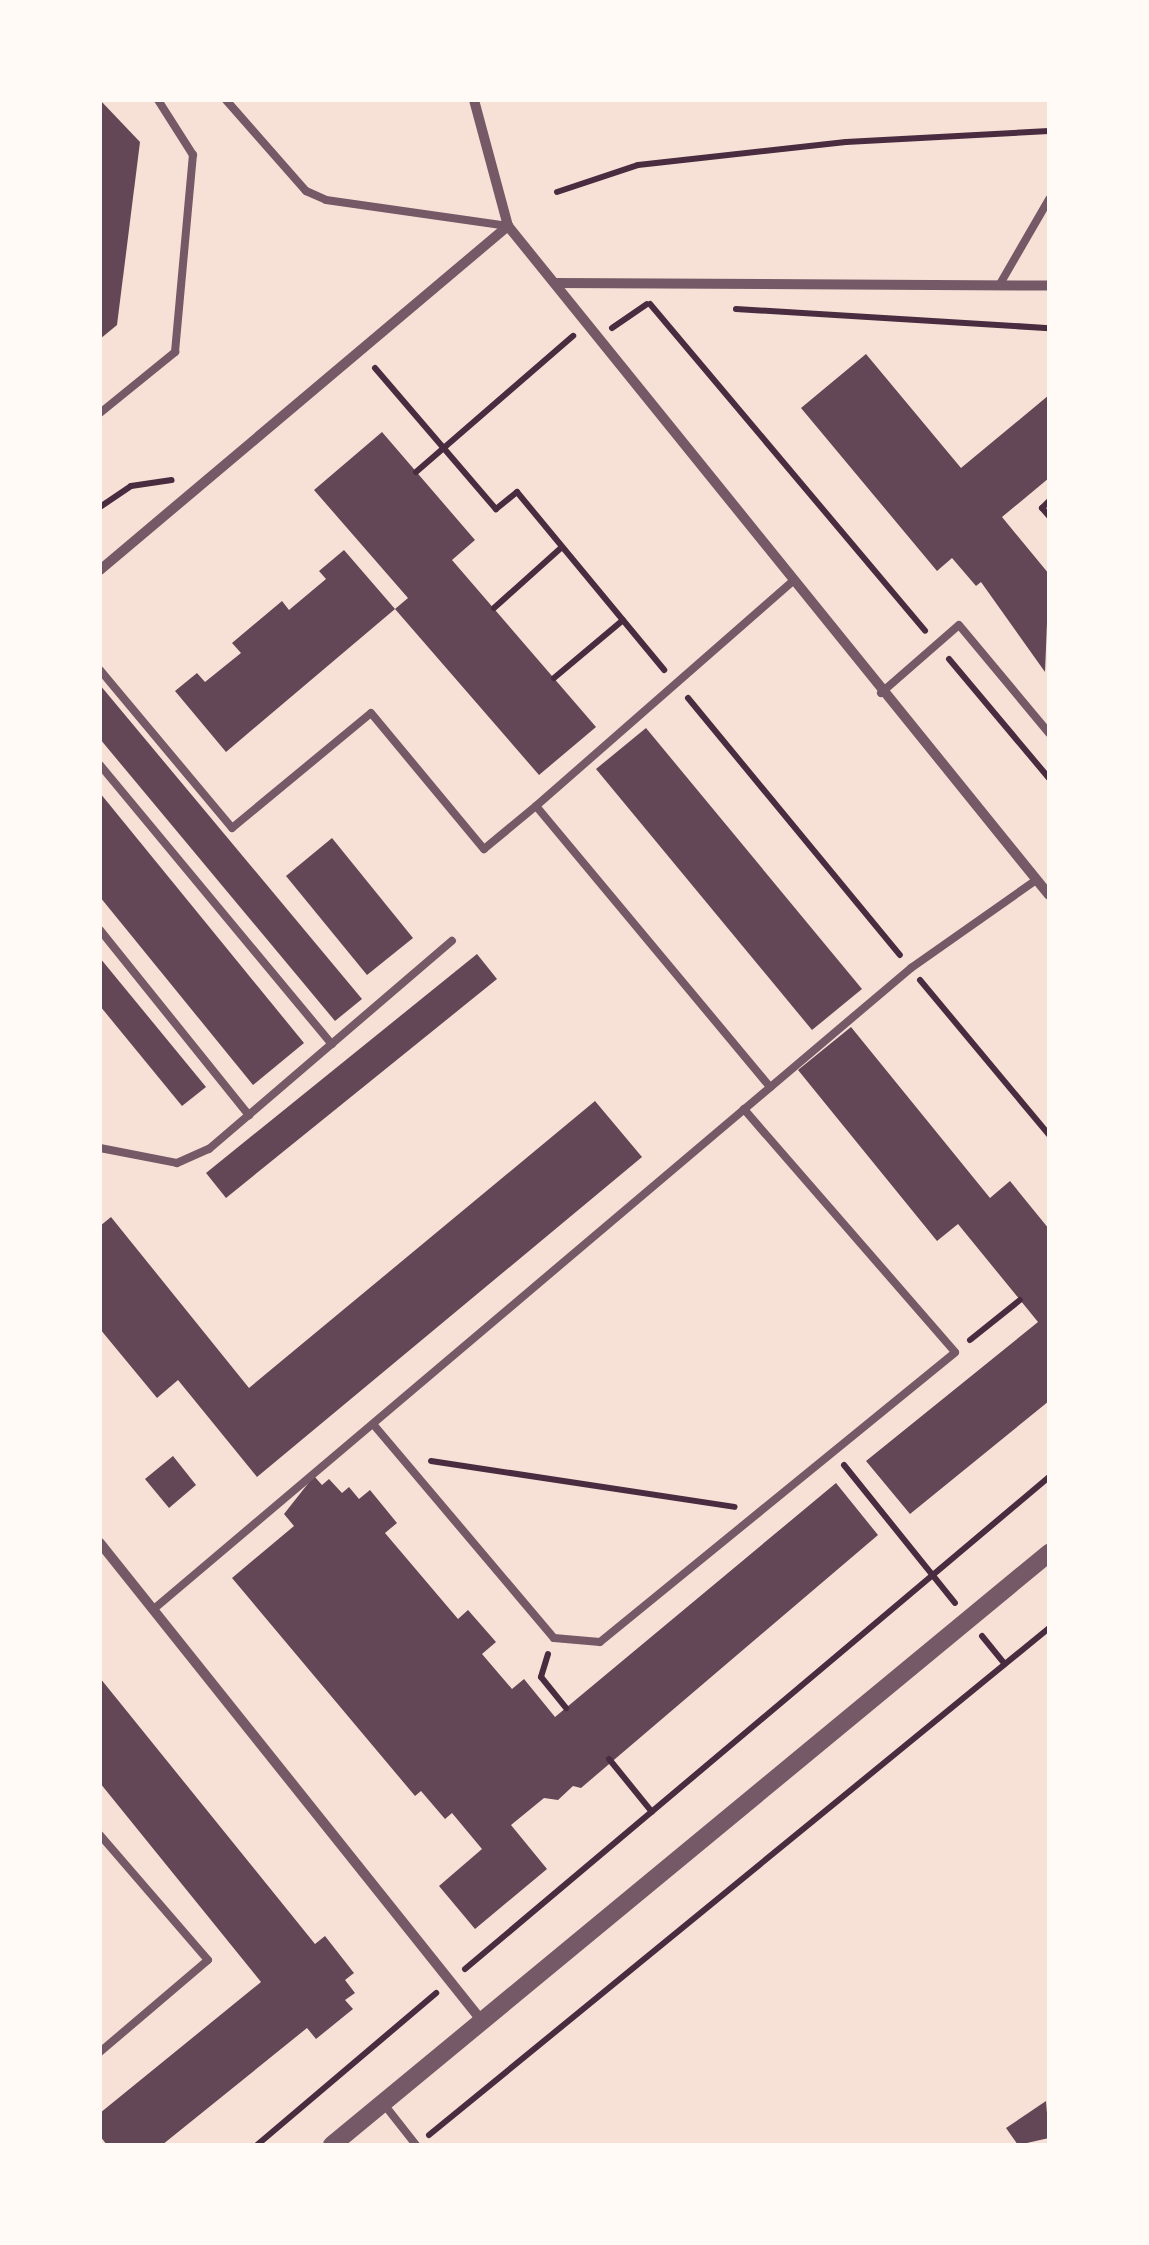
<!DOCTYPE html>
<style>
body{margin:0}
#map{position:relative;width:1149px;height:2245px;overflow:hidden;background:#f7e1d7;font-family:"PT Serif",serif}
div>[style]{position:absolute}
.building>*{inset:0;background:#644757}
.path>*{height:6px;margin:-3px;padding:0 3px;transform-origin:3px;border-radius:3px;background:#4a2c40}
.service>*{height:8px;margin:-4px;padding:0 4px;transform-origin:4px;border-radius:4px;background:#755966}
.minor>*{height:10px;margin:-5px;padding:0 5px;transform-origin:5px;border-radius:5px;background:#755966}
.tertiary>*{height:18px;margin:-9px;padding:0 9px;transform-origin:9px;border-radius:9px;background:#755966}
span{translate:-50% -50%;white-space:nowrap;text-align:center;line-height:1.15;-webkit-text-stroke:8px #fffaf5;paint-order:stroke}
.frame{position:absolute;inset:0;border:102px solid #fffaf5;pointer-events:none}
</style>
<div id="map">
<div class="building">
<div style="clip-path:polygon(100px 100px,140px 142px,117px 325px,100px 339px)"></div>
<div style="clip-path:polygon(866px 354px,961px 468px,1049px 395px,1049px 478px,1002px 517px,1049px 574px,1045px 672px,981px 582px,976px 586px,952px 558px,937px 571px,801px 408px)"></div>
<div style="clip-path:polygon(382px 432px,475px 540px,452px 560px,596px 727px,539px 775px,395px 609px,226px 752px,175px 691px,197px 673px,205px 682px,241px 653px,232px 643px,282px 601px,289px 610px,326px 579px,319px 571px,344px 550px,395px 609px,408px 598px,314px 490px)"></div>
<div style="clip-path:polygon(100px 685px,362px 999px,335px 1021px,100px 739px)"></div>
<div style="clip-path:polygon(646px 728px,862px 989px,812px 1030px,596px 769px)"></div>
<div style="clip-path:polygon(100px 793px,304px 1043px,253px 1085px,100px 897px)"></div>
<div style="clip-path:polygon(332px 838px,413px 938px,367px 975px,286px 876px)"></div>
<div style="clip-path:polygon(477px 954px,497px 979px,226px 1198px,206px 1173px)"></div>
<div style="clip-path:polygon(100px 958px,206px 1087px,182px 1106px,100px 1006px)"></div>
<div style="clip-path:polygon(851px 1027px,990px 1198px,1010px 1181px,1049px 1229px,1049px 1401px,910px 1514px,866px 1461px,1038px 1322px,958px 1224px,937px 1241px,798px 1070px)"></div>
<div style="clip-path:polygon(595px 1101px,642px 1157px,257px 1477px,178px 1380px,157px 1398px,100px 1329px,100px 1226px,111px 1217px,249px 1388px)"></div>
<div style="clip-path:polygon(173px 1456px,196px 1485px,169px 1508px,145px 1479px)"></div>
<div style="clip-path:polygon(314px 1476px,322px 1485px,329px 1479px,342px 1493px,349px 1487px,359px 1499px,370px 1490px,397px 1523px,385px 1533px,458px 1619px,468px 1610px,496px 1642px,482px 1654px,512px 1689px,524px 1679px,555px 1717px,836px 1483px,878px 1535px,581px 1788px,573px 1786px,558px 1800px,544px 1798px,511px 1825px,547px 1869px,475px 1929px,439px 1886px,482px 1849px,452px 1813px,445px 1819px,421px 1791px,415px 1796px,232px 1578px,294px 1526px,284px 1514px)"></div>
<div style="clip-path:polygon(100px 1678px,315px 1944px,325px 1936px,354px 1973px,345px 1980px,355px 1993px,345px 2000px,353px 2009px,316px 2039px,307px 2028px,162px 2145px,107px 2145px,100px 2136px,100px 2113px,261px 1982px,100px 1783px)"></div>
<div style="clip-path:polygon(1046px 2101px,1049px 2138px,1018px 2145px,1006px 2128px)"></div>
</div>
<div class="path">
<div style="left:557px;top:192px;width:85px;rotate:-18.4deg"></div>
<div style="left:638px;top:165px;width:209px;rotate:-6.3deg"></div>
<div style="left:846px;top:142px;width:203px;rotate:-3.1deg"></div>
<div style="left:650px;top:304px;width:427px;rotate:49.9deg"></div>
<div style="left:736px;top:309px;width:314px;rotate:3.5deg"></div>
<div style="left:612px;top:328px;width:42px;rotate:-34.4deg"></div>
<div style="left:375px;top:368px;width:186px;rotate:49.4deg"></div>
<div style="left:496px;top:509px;width:27px;rotate:-39deg"></div>
<div style="left:517px;top:492px;width:231px;rotate:50.4deg"></div>
<div style="left:416px;top:472px;width:208px;rotate:-40.9deg"></div>
<div style="left:1049px;top:501px;width:10px;rotate:135deg"></div>
<div style="left:1042px;top:508px;width:11px;rotate:49deg"></div>
<div style="left:100px;top:507px;width:37px;rotate:-34deg"></div>
<div style="left:131px;top:486px;width:41px;rotate:-8.3deg"></div>
<div style="left:494px;top:608px;width:91px;rotate:-41.9deg"></div>
<div style="left:949px;top:659px;width:155px;rotate:50deg"></div>
<div style="left:554px;top:678px;width:90px;rotate:-40deg"></div>
<div style="left:688px;top:698px;width:333px;rotate:50.5deg"></div>
<div style="left:920px;top:980px;width:202px;rotate:50.2deg"></div>
<div style="left:970px;top:1340px;width:64px;rotate:-38.7deg"></div>
<div style="left:431px;top:1461px;width:307px;rotate:8.6deg"></div>
<div style="left:844px;top:1465px;width:177px;rotate:51.2deg"></div>
<div style="left:982px;top:1636px;width:36px;rotate:51deg"></div>
<div style="left:548px;top:1654px;width:24px;rotate:107deg"></div>
<div style="left:541px;top:1677px;width:40px;rotate:51deg"></div>
<div style="left:609px;top:1759px;width:68px;rotate:50.9deg"></div>
<div style="left:465px;top:1969px;width:764px;rotate:-40.11deg"></div>
<div style="left:429px;top:2135px;width:801px;rotate:-39.27deg"></div>
<div style="left:257px;top:2145px;width:235px;rotate:-40.3deg"></div>
</div>
<div class="service">
<div style="left:226px;top:100px;width:121px;rotate:48.7deg"></div>
<div style="left:306px;top:191px;width:22px;rotate:24deg"></div>
<div style="left:326px;top:200px;width:184px;rotate:8.1deg"></div>
<div style="left:1000px;top:284px;width:98px;rotate:-60deg"></div>
<div style="left:100px;top:413px;width:97px;rotate:-39.1deg"></div>
<div style="left:175px;top:352px;width:198px;rotate:-84.8deg"></div>
<div style="left:193px;top:155px;width:65px;rotate:-122.5deg"></div>
<div style="left:100px;top:670px;width:206px;rotate:50.1deg"></div>
<div style="left:232px;top:828px;width:180px;rotate:-39.6deg"></div>
<div style="left:371px;top:713px;width:177px;rotate:50.3deg"></div>
<div style="left:484px;top:849px;width:67px;rotate:-39.6deg"></div>
<div style="left:536px;top:806px;width:366px;rotate:50.2deg"></div>
<div style="left:881px;top:693px;width:103px;rotate:-41.1deg"></div>
<div style="left:959px;top:625px;width:141px;rotate:50.2deg"></div>
<div style="left:100px;top:765px;width:363px;rotate:50.3deg"></div>
<div style="left:536px;top:806px;width:340px;rotate:-41.2deg"></div>
<div style="left:100px;top:930px;width:238px;rotate:51.2deg"></div>
<div style="left:100px;top:1148px;width:78px;rotate:11deg"></div>
<div style="left:177px;top:1163px;width:35px;rotate:-24deg"></div>
<div style="left:209px;top:1149px;width:320px;rotate:-40.6deg"></div>
<div style="left:373px;top:1424px;width:280px;rotate:49.8deg"></div>
<div style="left:554px;top:1638px;width:46px;rotate:5deg"></div>
<div style="left:600px;top:1642px;width:458px;rotate:-39.2deg"></div>
<div style="left:955px;top:1352px;width:322px;rotate:-131deg"></div>
<div style="left:155px;top:1608px;width:991px;rotate:-40.25deg"></div>
<div style="left:911px;top:968px;width:153px;rotate:-35.1deg"></div>
<div style="left:100px;top:1835px;width:165px;rotate:49.2deg"></div>
<div style="left:208px;top:1960px;width:142px;rotate:139.6deg"></div>
<div style="left:383px;top:2103px;width:53px;rotate:51.8deg"></div>
</div>
<div class="minor">
<div style="left:474px;top:100px;width:131px;rotate:74.9deg"></div>
<div style="left:508px;top:226px;width:860px;rotate:51.04deg"></div>
<div style="left:555px;top:283px;width:494px;rotate:0.3deg"></div>
<div style="left:100px;top:570px;width:534px;rotate:-40.14deg"></div>
<div style="left:100px;top:1543px;width:612px;rotate:51.37deg"></div>
</div>
<div class="tertiary">
<div style="left:332px;top:2145px;width:930px;rotate:-39.55deg"></div>
</div>
<div class="frame"></div>
</div>
